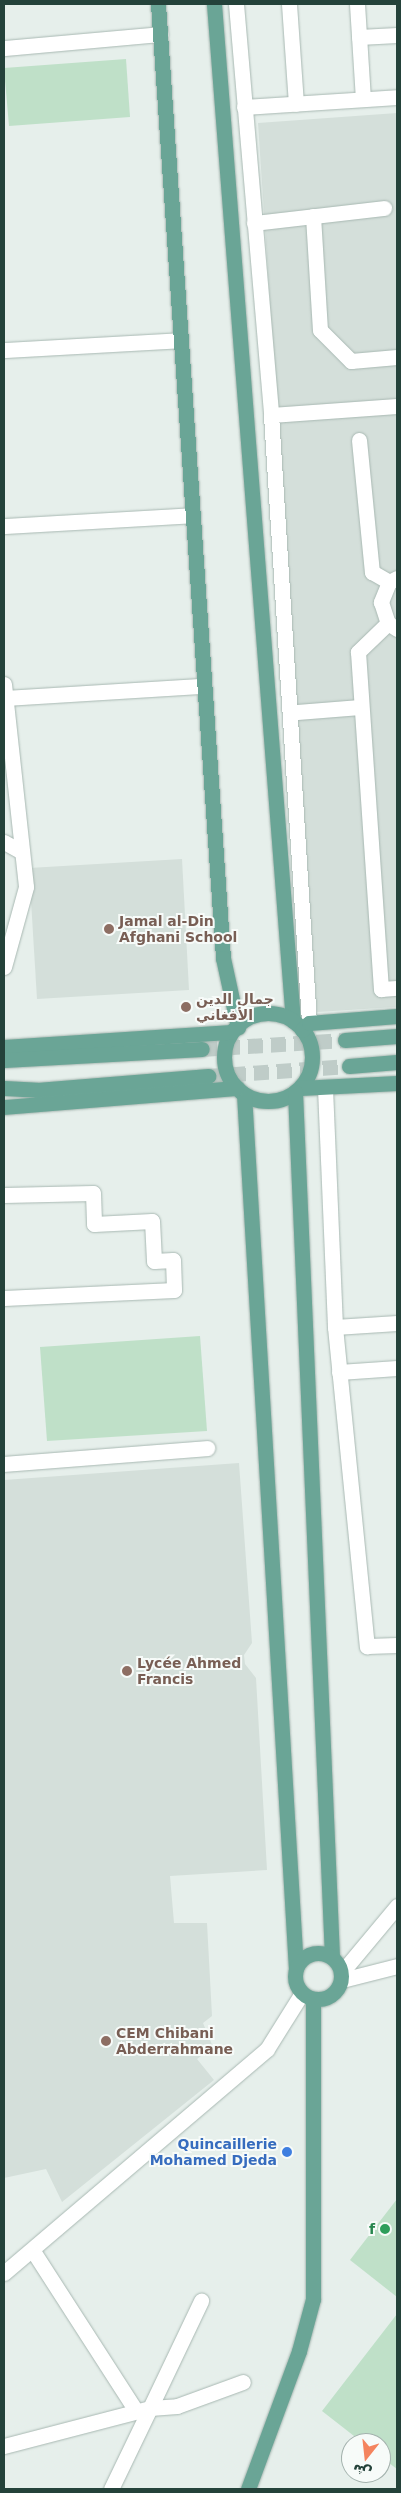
<!DOCTYPE html>
<meta charset="utf-8">
<style>
body{margin:0}
#map{position:relative;width:401px;height:2493px;overflow:hidden;background:#e6efeb;font-family:"DejaVu Sans","Noto Naskh Arabic",sans-serif}
div>[style]{position:absolute}
.built>*{inset:0;background:#d4dfda}
.green>*{inset:0;background:#bfe0c8}
.major-tunnel>*{height:15px;margin-top:-7.5px;transform-origin:0;background:repeating-linear-gradient(90deg,#bfccc8 0 15px,transparent 0 23px)}
.roads{filter:drop-shadow(0 0 1px #a8b8b2) drop-shadow(0 0 1px #a8b8b2)}
.minor>*{height:15px;margin:-7.5px;padding:0 7.5px;transform-origin:7.5px;border-radius:7.5px;background:#fff}
.major>*{height:15px;margin:-7.5px;padding:0 7.5px;transform-origin:7.5px;border-radius:7.5px;background:#6aa596}
.major>.ring{margin:-7.5px;padding:0;box-sizing:content-box;background:none;border:15px solid #6aa596;border-radius:50%}
.dots>*{width:14px;height:14px;translate:-50% -50%;box-sizing:border-box;border:2px solid #f7fbf9;border-radius:50%}
span{translate:-50% -50%;white-space:nowrap;text-align:center;line-height:1.15;-webkit-text-stroke:4px #f7fbf9;paint-order:stroke}
.education-label{font-size:14px;color:#785e54;font-weight:700}
.left{translate:0 -50%;text-align:left}
.shop-label{font-size:14px;color:#366cbe;font-weight:700}
.right{translate:-100% -50%;text-align:right}
.leisure-label{font-size:14px;color:#27864d;font-weight:700}
.frame{position:absolute;inset:0;border:5px solid #24423a;pointer-events:none}
.north{position:absolute;left:341px;top:2433px;width:50px;height:50px;box-sizing:border-box;background:#f7fbf9;border:1px solid #a3b1ad;border-radius:50%;rotate:196deg;font-size:14px;font-weight:700;line-height:20px;text-align:center;color:#24423a}
.north::after{content:'';display:block;margin:auto;width:18px;height:22px;background:#f4845f;clip-path:polygon(50% 0,100% 100%,50% 72%,0 100%)}
</style>
<div id="map">
<div class="built">
<div style="clip-path:polygon(397px 113px,397px 1007px,317px 1012px,258px 123px)"></div>
<div style="clip-path:polygon(182px 859px,189px 990px,37px 999px,29px 868px)"></div>
<div style="clip-path:polygon(239px 1463px,252px 1643px,244px 1655px,245px 1664px,256px 1678px,267px 1870px,170px 1876px,174px 1923px,207px 1923px,212px 2016px,203px 2023px,213px 2047px,197px 2059px,214px 2080px,62px 2202px,46px 2169px,4px 2178px,4px 1480px)"></div>
</div>
<div class="green">
<div style="clip-path:polygon(126px 59px,130px 117px,9px 126px,4px 68px)"></div>
<div style="clip-path:polygon(200px 1336px,207px 1431px,47px 1441px,40px 1347px)"></div>
<div style="clip-path:polygon(397px 2199px,397px 2297px,350px 2260px)"></div>
<div style="clip-path:polygon(397px 2314px,397px 2469px,381px 2457px,381px 2443px,363px 2443px,322px 2411px)"></div>
</div>
<div class="major-tunnel">
<div style="left:202px;top:1049px;width:143px;rotate:-3.6deg"></div>
<div style="left:208px;top:1076px;width:141px;rotate:-4.1deg"></div>
</div>
<div class="roads">
<div class="minor">
<div style="left:236px;top:4px;width:412px;rotate:85.1deg"></div>
<div style="left:271px;top:415px;width:609px;rotate:86.42deg"></div>
<div style="left:289px;top:4px;width:100px;rotate:86deg"></div>
<div style="left:357px;top:4px;width:95px;rotate:86.4deg"></div>
<div style="left:359px;top:37px;width:38px;rotate:-3deg"></div>
<div style="left:4px;top:48px;width:157px;rotate:-5.1deg"></div>
<div style="left:244px;top:107px;width:153px;rotate:-3.7deg"></div>
<div style="left:313px;top:216px;width:114px;rotate:86.5deg"></div>
<div style="left:320px;top:330px;width:44px;rotate:45deg"></div>
<div style="left:351px;top:361px;width:46px;rotate:-5deg"></div>
<div style="left:254px;top:223px;width:131px;rotate:-6.6deg"></div>
<div style="left:4px;top:350px;width:177px;rotate:-3.2deg"></div>
<div style="left:271px;top:415px;width:126px;rotate:-4.1deg"></div>
<div style="left:359px;top:440px;width:133px;rotate:84.4deg"></div>
<div style="left:372px;top:572px;width:20px;rotate:30deg"></div>
<div style="left:4px;top:526px;width:189px;rotate:-3.3deg"></div>
<div style="left:397px;top:578px;width:9px;rotate:153deg"></div>
<div style="left:389px;top:582px;width:22px;rotate:112deg"></div>
<div style="left:381px;top:602px;width:22px;rotate:72deg"></div>
<div style="left:388px;top:623px;width:11px;rotate:34deg"></div>
<div style="left:388px;top:623px;width:42px;rotate:136deg"></div>
<div style="left:358px;top:652px;width:338px;rotate:86.1deg"></div>
<div style="left:381px;top:989px;width:16px;rotate:-4deg"></div>
<div style="left:4px;top:684px;width:204px;rotate:83.8deg"></div>
<div style="left:26px;top:887px;width:83px;rotate:105.4deg"></div>
<div style="left:5px;top:698px;width:199px;rotate:-3.5deg"></div>
<div style="left:297px;top:712px;width:63px;rotate:-4.5deg"></div>
<div style="left:4px;top:842px;width:18px;rotate:29deg"></div>
<div style="left:325px;top:1088px;width:239px;rotate:87.6deg"></div>
<div style="left:335px;top:1327px;width:321px;rotate:84.3deg"></div>
<div style="left:367px;top:1646px;width:30px;rotate:-2deg"></div>
<div style="left:4px;top:1195px;width:89px;rotate:-1.3deg"></div>
<div style="left:93px;top:1193px;width:31px;rotate:88deg"></div>
<div style="left:94px;top:1224px;width:58px;rotate:-3deg"></div>
<div style="left:152px;top:1221px;width:40px;rotate:87.1deg"></div>
<div style="left:154px;top:1261px;width:19px;rotate:-3deg"></div>
<div style="left:173px;top:1260px;width:30px;rotate:88deg"></div>
<div style="left:174px;top:1290px;width:170px;rotate:177.3deg"></div>
<div style="left:335px;top:1327px;width:62px;rotate:-3.7deg"></div>
<div style="left:339px;top:1372px;width:58px;rotate:-3.9deg"></div>
<div style="left:4px;top:1464px;width:204px;rotate:-4.5deg"></div>
<div style="left:342px;top:1972px;width:86px;rotate:-50.2deg"></div>
<div style="left:342px;top:1980px;width:57px;rotate:-14.3deg"></div>
<div style="left:33px;top:2251px;width:190px;rotate:57.2deg"></div>
<div style="left:4px;top:2273px;width:345px;rotate:-40.4deg"></div>
<div style="left:267px;top:2049px;width:66px;rotate:-58deg"></div>
<div style="left:4px;top:2446px;width:151px;rotate:-14.6deg"></div>
<div style="left:150px;top:2408px;width:119px;rotate:-64.5deg"></div>
<div style="left:111px;top:2489px;width:90px;rotate:-64.3deg"></div>
<div style="left:150px;top:2408px;width:27px;rotate:-4deg"></div>
<div style="left:177px;top:2406px;width:70px;rotate:-20deg"></div>
</div>
<div class="major">
<div style="left:158px;top:4px;width:956px;rotate:86.1deg"></div>
<div style="left:223px;top:958px;width:71px;rotate:77.7deg"></div>
<div style="left:214px;top:4px;width:1020px;rotate:85.56deg"></div>
<div class="ring" style="left:224px;top:1013px;width:73px;height:73px"></div>
<div style="left:302px;top:1030px;width:10px;rotate:-45deg"></div>
<div style="left:309px;top:1023px;width:88px;rotate:-4.5deg"></div>
<div style="left:345px;top:1040px;width:52px;rotate:-4.4deg"></div>
<div style="left:4px;top:1047px;width:228px;rotate:-3.8deg"></div>
<div style="left:4px;top:1060px;width:198px;rotate:-3.2deg"></div>
<div style="left:349px;top:1066px;width:48px;rotate:-4.8deg"></div>
<div style="left:4px;top:1088px;width:33px;rotate:3deg"></div>
<div style="left:37px;top:1090px;width:172px;rotate:-4.7deg"></div>
<div style="left:300px;top:1088px;width:97px;rotate:-3deg"></div>
<div style="left:295px;top:1092px;width:866px;rotate:87.55deg"></div>
<div style="left:244px;top:1094px;width:876px;rotate:86.6deg"></div>
<div style="left:4px;top:1107px;width:234px;rotate:-4.7deg"></div>
<div class="ring" style="left:295px;top:1953px;width:31px;height:31px"></div>
<div style="left:248px;top:2489px;width:147px;rotate:-69.7deg"></div>
<div style="left:299px;top:2351px;width:54px;rotate:-74.9deg"></div>
<div style="left:313px;top:2299px;width:300px;rotate:-90deg"></div>
</div>
</div>
<div class="dots">
<div style="left:109px;top:929px;background:#8d6e63"></div>
<div style="left:186px;top:1007px;background:#8d6e63"></div>
<div style="left:127px;top:1671px;background:#8d6e63"></div>
<div style="left:106px;top:2041px;background:#8d6e63"></div>
<div style="left:287px;top:2152px;background:#3f7fe0"></div>
<div style="left:385px;top:2229px;background:#2e9e5b"></div>
</div>
<div class="education-label">
<span class="left" style="left:119px;top:929px">Jamal al-Din<br>Afghani School</span>
<span class="left" style="left:196px;top:1007px">جمال الدين<br>الأفغاني</span>
<span class="left" style="left:137px;top:1671px">Lycée Ahmed<br>Francis</span>
<span class="left" style="left:116px;top:2041px">CEM Chibani<br>Abderrahmane</span>
</div>
<div class="shop-label">
<span class="right" style="left:277px;top:2152px">Quincaillerie<br>Mohamed Djeda</span>
</div>
<div class="leisure-label">
<span class="right" style="left:375px;top:2229px">f</span>
</div>
<div class="frame"></div>
<div class="north">ش</div>
</div>
